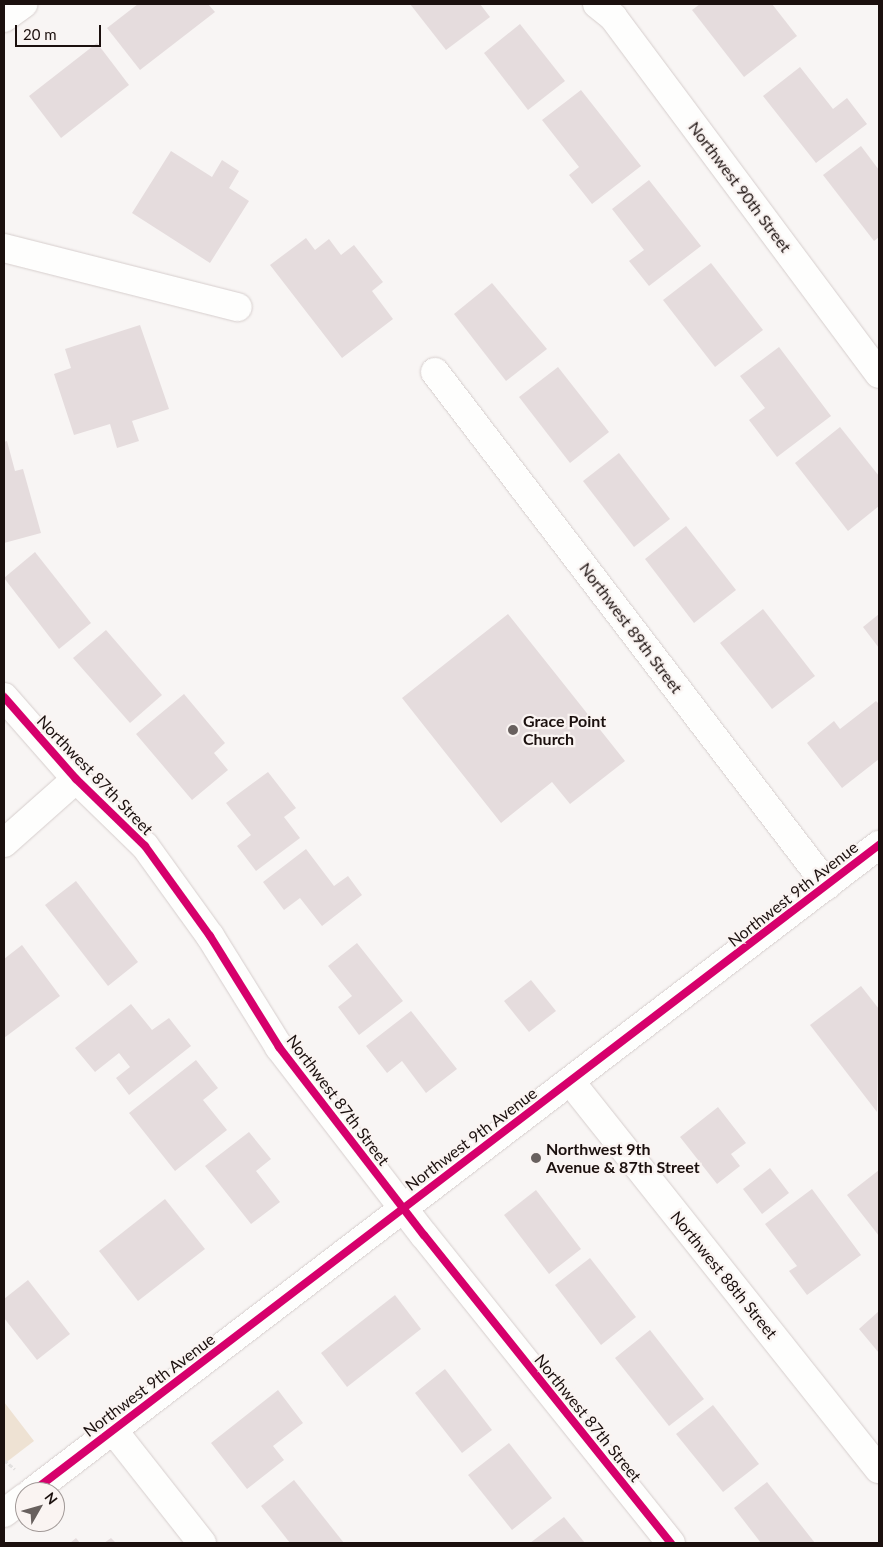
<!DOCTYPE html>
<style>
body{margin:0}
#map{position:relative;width:883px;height:1547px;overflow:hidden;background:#f8f5f4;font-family:Lato,sans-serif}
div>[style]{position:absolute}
.green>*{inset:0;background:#eee2d3}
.building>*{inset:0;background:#e5dcdd}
.path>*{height:3px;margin-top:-1.5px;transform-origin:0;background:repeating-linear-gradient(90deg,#e3e1e0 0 4px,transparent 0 6.5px)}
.roads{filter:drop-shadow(0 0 1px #d6cecd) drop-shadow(0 0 1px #d6cecd)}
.minor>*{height:28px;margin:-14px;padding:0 14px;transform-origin:14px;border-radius:14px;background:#fefefd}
.cycleway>*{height:8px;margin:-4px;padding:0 4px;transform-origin:4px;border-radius:4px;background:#d6006c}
.dots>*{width:14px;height:14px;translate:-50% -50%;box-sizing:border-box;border:2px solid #faf4f2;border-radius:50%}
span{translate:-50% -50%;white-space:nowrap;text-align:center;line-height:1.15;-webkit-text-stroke:4.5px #faf4f2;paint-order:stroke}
.street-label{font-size:16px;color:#1b100e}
.poi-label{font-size:16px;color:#1b100e;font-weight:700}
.left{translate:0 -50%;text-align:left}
.frame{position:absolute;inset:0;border:5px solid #1b100e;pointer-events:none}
.north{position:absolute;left:15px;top:1482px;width:50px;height:50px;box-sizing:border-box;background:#faf4f2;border:1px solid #a19997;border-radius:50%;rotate:52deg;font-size:14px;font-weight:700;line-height:20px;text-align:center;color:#1b100e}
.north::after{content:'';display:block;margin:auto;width:18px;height:22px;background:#68605e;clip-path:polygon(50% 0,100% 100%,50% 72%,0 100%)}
.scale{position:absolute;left:15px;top:25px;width:86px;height:22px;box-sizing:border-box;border:2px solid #1b100e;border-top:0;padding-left:6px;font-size:15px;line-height:18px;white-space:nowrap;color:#1b100e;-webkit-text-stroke:4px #faf4f2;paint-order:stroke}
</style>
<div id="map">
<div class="green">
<div style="clip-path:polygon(4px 1402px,34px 1441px,4px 1464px)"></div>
</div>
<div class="building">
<div style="clip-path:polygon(138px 4px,208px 4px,215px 12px,140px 70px,107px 28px)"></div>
<div style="clip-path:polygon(410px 4px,480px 4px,490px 17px,446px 50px)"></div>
<div style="clip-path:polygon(700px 4px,772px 4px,797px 36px,744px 77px,692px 10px)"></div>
<div style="clip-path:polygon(520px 24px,565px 81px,528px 110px,484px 53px)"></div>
<div style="clip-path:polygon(97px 43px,129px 85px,61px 138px,29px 96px)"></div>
<div style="clip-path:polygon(800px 67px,833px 109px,847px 98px,867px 124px,816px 163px,763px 96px)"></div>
<div style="clip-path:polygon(581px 90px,641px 166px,592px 204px,569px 175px,579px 167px,542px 120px)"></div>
<div style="clip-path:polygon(861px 146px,879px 170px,879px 237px,874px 241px,823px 175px)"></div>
<div style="clip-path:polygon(171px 151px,212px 177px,222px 160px,239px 171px,229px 188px,249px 201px,210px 263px,132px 213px)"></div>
<div style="clip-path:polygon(649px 180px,701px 246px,649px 286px,629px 261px,644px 250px,612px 209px)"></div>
<div style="clip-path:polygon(306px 238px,315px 250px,329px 239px,341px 255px,354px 245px,383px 282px,372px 291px,393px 319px,342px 358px,270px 265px)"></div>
<div style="clip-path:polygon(711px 263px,763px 330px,715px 367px,663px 300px)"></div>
<div style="clip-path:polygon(492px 283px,547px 349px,506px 381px,454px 314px)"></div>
<div style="clip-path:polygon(140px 325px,169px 409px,132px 421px,139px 441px,117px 448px,110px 424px,74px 435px,54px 374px,71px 368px,65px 349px)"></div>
<div style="clip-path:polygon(779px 347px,831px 416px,777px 457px,749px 420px,765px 408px,740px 376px)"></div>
<div style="clip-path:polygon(558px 367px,609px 432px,570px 463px,519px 397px)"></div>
<div style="clip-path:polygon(840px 427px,879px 476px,879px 506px,848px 531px,795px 463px)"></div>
<div style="clip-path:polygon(7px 441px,15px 471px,23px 469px,41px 533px,4px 543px,4px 442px)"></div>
<div style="clip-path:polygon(619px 453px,670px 519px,634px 547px,583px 481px)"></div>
<div style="clip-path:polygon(686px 526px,736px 590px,694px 623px,645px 559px)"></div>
<div style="clip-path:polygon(35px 552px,91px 623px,59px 649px,4px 578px)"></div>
<div style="clip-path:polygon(763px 609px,815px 676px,772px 709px,720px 643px)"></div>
<div style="clip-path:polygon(508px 614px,625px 761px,570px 804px,552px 782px,501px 823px,402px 698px)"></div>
<div style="clip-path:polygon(879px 614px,879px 648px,863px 627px)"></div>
<div style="clip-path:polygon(106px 630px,162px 695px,130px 723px,73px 658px)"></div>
<div style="clip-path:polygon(184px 694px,225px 743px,214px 753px,228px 770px,192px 800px,136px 734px)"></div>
<div style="clip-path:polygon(876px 701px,879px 704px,879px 759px,842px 788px,807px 743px,834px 721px,840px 729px)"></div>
<div style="clip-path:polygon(268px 772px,296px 808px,284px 817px,300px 838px,256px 871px,237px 846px,251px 835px,226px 803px)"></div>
<div style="clip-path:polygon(306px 849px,334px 886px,348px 876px,362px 895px,322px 926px,300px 898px,284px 910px,263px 882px)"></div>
<div style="clip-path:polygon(76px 881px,138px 962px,108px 986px,45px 905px)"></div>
<div style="clip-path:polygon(357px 943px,403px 1001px,359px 1035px,338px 1007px,352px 996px,328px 966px)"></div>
<div style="clip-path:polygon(22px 945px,60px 996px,4px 1038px,4px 959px)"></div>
<div style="clip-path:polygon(531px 980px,556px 1011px,529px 1032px,504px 1001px)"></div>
<div style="clip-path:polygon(861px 986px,879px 1009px,877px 1112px,810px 1025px)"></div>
<div style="clip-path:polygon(131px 1004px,152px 1030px,169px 1018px,191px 1046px,129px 1095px,116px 1078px,130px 1067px,119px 1053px,95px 1072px,75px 1048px)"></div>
<div style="clip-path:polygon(411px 1011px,457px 1069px,426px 1093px,402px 1061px,387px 1073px,366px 1046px)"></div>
<div style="clip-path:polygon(196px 1060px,218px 1088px,203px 1100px,227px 1130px,175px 1171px,129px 1113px)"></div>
<div style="clip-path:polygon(718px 1107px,746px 1143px,731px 1154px,740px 1166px,717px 1184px,680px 1137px)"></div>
<div style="clip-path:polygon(249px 1132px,271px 1159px,256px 1171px,280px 1202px,251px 1224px,205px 1166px)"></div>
<div style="clip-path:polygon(770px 1168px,789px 1193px,762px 1214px,743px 1189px)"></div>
<div style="clip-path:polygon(879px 1170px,879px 1236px,847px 1195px)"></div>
<div style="clip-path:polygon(812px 1189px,861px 1255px,807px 1295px,789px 1271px,797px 1266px,765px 1224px)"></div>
<div style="clip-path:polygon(536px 1190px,581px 1249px,549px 1274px,504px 1215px)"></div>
<div style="clip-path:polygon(165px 1199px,205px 1249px,138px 1301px,99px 1251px)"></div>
<div style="clip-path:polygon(590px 1258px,636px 1317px,601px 1345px,555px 1285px)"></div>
<div style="clip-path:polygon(28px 1280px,70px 1334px,37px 1360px,4px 1318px,4px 1299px)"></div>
<div style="clip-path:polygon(395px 1295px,421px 1329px,347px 1387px,321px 1353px)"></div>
<div style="clip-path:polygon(879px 1311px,879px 1353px,859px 1329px)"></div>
<div style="clip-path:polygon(650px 1330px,704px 1399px,669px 1426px,615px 1358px)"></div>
<div style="clip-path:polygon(445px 1369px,492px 1430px,462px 1453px,415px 1393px)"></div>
<div style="clip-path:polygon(278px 1390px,303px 1423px,273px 1446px,284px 1460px,247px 1489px,211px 1443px)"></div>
<div style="clip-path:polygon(713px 1405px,759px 1464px,723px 1492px,676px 1434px)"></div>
<div style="clip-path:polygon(509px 1443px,552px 1498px,512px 1530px,468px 1475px)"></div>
<div style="clip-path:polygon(294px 1480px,344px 1543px,290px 1543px,261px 1506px)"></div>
<div style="clip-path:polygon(767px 1482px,815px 1543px,761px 1543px,734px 1508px)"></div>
<div style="clip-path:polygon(564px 1517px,585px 1543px,530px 1543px)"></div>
<div style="clip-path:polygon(76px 1538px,80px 1543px,70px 1543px)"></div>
<div style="clip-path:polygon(111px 1538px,116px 1543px,104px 1543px)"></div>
</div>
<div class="path">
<div style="left:4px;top:1460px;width:14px;rotate:39deg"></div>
</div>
<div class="roads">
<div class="minor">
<div style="left:597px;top:4px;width:21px;rotate:39deg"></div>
<div style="left:613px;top:17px;width:445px;rotate:53.3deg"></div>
<div style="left:4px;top:18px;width:24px;rotate:-36deg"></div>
<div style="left:4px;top:248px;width:241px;rotate:14.2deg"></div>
<div style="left:435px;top:372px;width:646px;rotate:52.62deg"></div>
<div style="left:4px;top:697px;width:109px;rotate:48.7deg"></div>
<div style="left:76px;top:779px;width:96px;rotate:44.2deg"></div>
<div style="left:145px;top:846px;width:111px;rotate:54.2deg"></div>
<div style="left:210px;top:936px;width:131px;rotate:58.1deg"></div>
<div style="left:279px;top:1047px;width:237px;rotate:52.4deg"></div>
<div style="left:424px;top:1235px;width:395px;rotate:51.3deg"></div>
<div style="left:4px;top:843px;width:96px;rotate:-41.6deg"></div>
<div style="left:570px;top:1081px;width:496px;rotate:51.5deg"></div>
<div style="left:113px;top:1430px;width:144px;rotate:51.8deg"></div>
<div style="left:32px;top:1492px;width:1066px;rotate:-37.38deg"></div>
<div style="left:4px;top:1513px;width:26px;rotate:-37deg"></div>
</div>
</div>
<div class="cycleway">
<div style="left:4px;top:697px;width:109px;rotate:48.7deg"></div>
<div style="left:76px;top:779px;width:96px;rotate:44.2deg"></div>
<div style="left:145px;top:846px;width:111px;rotate:54.2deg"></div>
<div style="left:210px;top:936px;width:131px;rotate:58.1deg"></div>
<div style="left:279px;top:1047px;width:237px;rotate:52.4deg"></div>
<div style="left:424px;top:1235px;width:395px;rotate:51.3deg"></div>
<div style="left:32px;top:1492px;width:1066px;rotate:-37.38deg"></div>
</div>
<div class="dots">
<div style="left:513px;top:730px;background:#68605e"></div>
<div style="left:536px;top:1158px;background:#68605e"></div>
</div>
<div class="street-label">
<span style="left:740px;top:187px;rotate:53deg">Northwest 90th Street</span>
<span style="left:631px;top:628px;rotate:53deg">Northwest 89th Street</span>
<span style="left:95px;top:775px;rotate:46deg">Northwest 87th Street</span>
<span style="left:793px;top:894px;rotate:-38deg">Northwest 9th Avenue</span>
<span style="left:338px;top:1100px;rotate:53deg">Northwest 87th Street</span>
<span style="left:471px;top:1139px;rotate:-37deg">Northwest 9th Avenue</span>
<span style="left:724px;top:1275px;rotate:51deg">Northwest 88th Street</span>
<span style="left:149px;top:1385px;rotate:-37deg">Northwest 9th Avenue</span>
<span style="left:588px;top:1418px;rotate:51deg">Northwest 87th Street</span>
</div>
<div class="poi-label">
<span class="left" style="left:523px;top:730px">Grace Point<br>Church</span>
<span class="left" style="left:546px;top:1158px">Northwest 9th<br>Avenue &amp; 87th Street</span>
</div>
<div class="frame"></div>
<div class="north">N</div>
<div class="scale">20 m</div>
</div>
